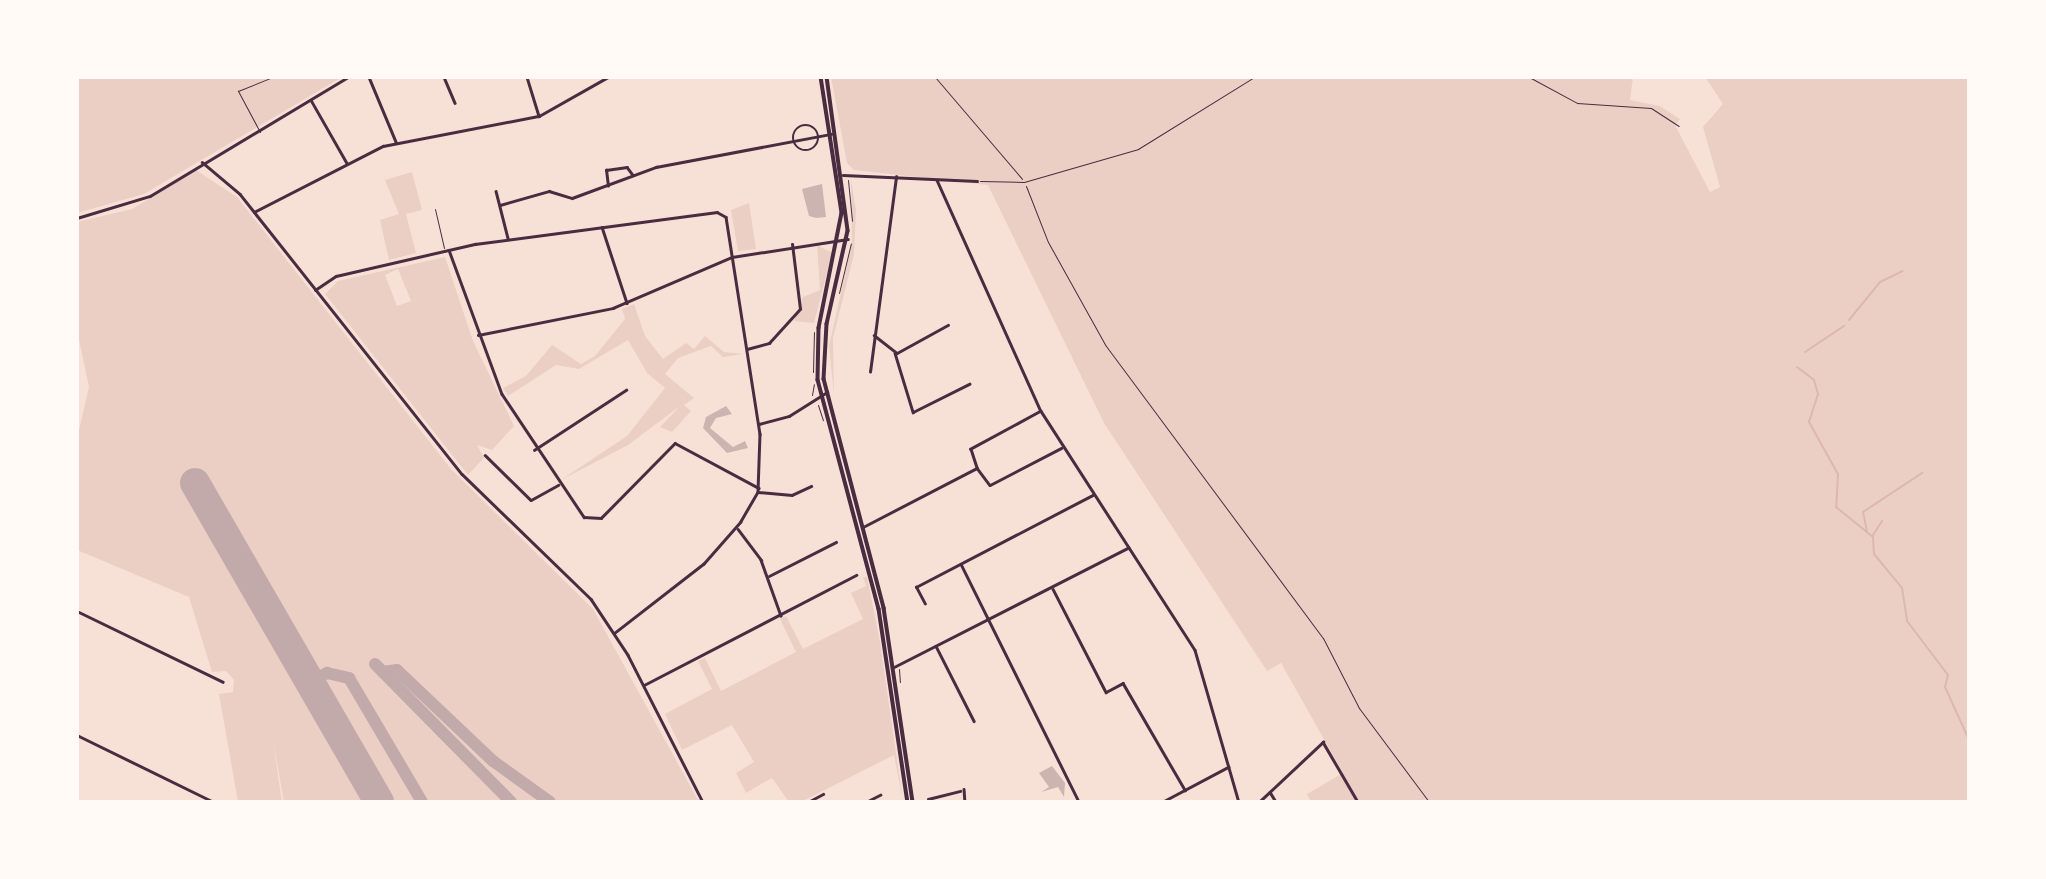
<!DOCTYPE html>
<style>
body{margin:0}
#map{position:relative;width:2046px;height:879px;overflow:hidden;background:#f7e1d7;font-family:"Public Sans",sans-serif}
div>[style]{position:absolute}
.green>*{inset:0;background:#ebcfc5}
.stream>*{height:2px;margin:-1px;padding:0 1px;transform-origin:1px;border-radius:1px;background:#dcb8b0}
.taxiway>*{height:12px;margin:-6px;padding:0 6px;transform-origin:6px;border-radius:6px;background:#c3aaaa}
.runway>*{height:30px;margin:-15px;padding:0 15px;transform-origin:15px;border-radius:15px;background:#c3aaaa}
.building>*{inset:0;background:#ccb4b1}
.path>*{height:1px;margin:-0.5px;padding:0 0.5px;transform-origin:0.5px;border-radius:0.5px;background:#4a2c40}
.service>*{height:1px;margin:-0.5px;padding:0 0.5px;transform-origin:0.5px;border-radius:0.5px;background:#4a2c40}
.minor>*{height:2.5px;margin:-1.25px;padding:0 1.25px;transform-origin:1.25px;border-radius:1.25px;background:#4a2c40}
.minor>.ring{margin:-1.25px;padding:0;box-sizing:content-box;background:none;border:2.5px solid #4a2c40;border-radius:50%}
.secondary>*{height:3.5px;margin:-1.75px;padding:0 1.75px;transform-origin:1.75px;border-radius:1.75px;background:#4a2c40}
span{translate:-50% -50%;white-space:nowrap;text-align:center;line-height:1.15;-webkit-text-stroke:7px #fffaf5;paint-order:stroke}
.frame{position:absolute;inset:0;border:79px solid #fffaf5;pointer-events:none}
</style>
<div id="map">
<div class="green">
<div style="clip-path:polygon(77px 77px,342px 77px,144px 194px,77px 213px)"></div>
<div style="clip-path:polygon(831px 77px,1633px 77px,1630px 100px,1660px 106px,1680px 119px,1675px 125px,1710px 192px,1720px 187px,1703px 127px,1723px 104px,1705px 77px,1969px 77px,1969px 802px,1311px 802px,1307px 794px,1343px 773px,1281px 663px,1267px 671px,1104px 423px,988px 185px,854px 170px,847px 163px)"></div>
<div style="clip-path:polygon(196px 170px,237px 197px,451px 469px,593px 609px,699px 802px,284px 802px,273px 741px,282px 802px,238px 802px,219px 694px,233px 692px,234px 680px,226px 671px,212px 672px,189px 597px,77px 550px,77px 439px,89px 387px,77px 330px,77px 222px,132px 209px)"></div>
<div style="clip-path:polygon(412px 172px,422px 210px,406px 214px,416px 253px,389px 260px,380px 220px,399px 214px,385px 180px)"></div>
<div style="clip-path:polygon(851px 179px,856px 210px,854px 254px,833px 338px,834px 395px,829px 346px,852px 243px)"></div>
<div style="clip-path:polygon(749px 203px,756px 249px,738px 251px,731px 210px)"></div>
<div style="clip-path:polygon(817px 245px,832px 253px,814px 323px,794px 321px,803px 297px,820px 290px)"></div>
<div style="clip-path:polygon(evenodd,445px 257px,473px 341px,514px 426px,492px 450px,477px 445px,484px 458px,468px 475px,325px 294px,338px 281px,445px 257px,398px 269px,411px 301px,397px 306px,385px 275px,398px 269px)"></div>
<div style="clip-path:polygon(634px 304px,645px 336px,663px 359px,686px 343px,694px 349px,705px 336px,724px 352px,743px 354px,723px 357px,711px 346px,678px 358px,665px 374px,694px 398px,684px 405px,691px 411px,672px 432px,660px 427px,680px 406px,628px 445px,561px 480px,627px 436px,665px 388px,647px 373px,628px 340px,579px 369px,556px 365px,508px 396px,503px 388px,526px 376px,552px 345px,581px 364px,595px 356px,625px 319px,622px 309px)"></div>
<div style="clip-path:polygon(863px 577px,867px 577px,880px 642px,903px 802px,894px 755px,801px 802px,789px 802px,772px 778px,746px 793px,736px 773px,754px 762px,732px 725px,682px 750px,665px 714px,712px 689px,698px 661px,705px 658px,721px 691px,796px 652px,780px 619px,786px 616px,803px 649px,863px 619px,851px 593px,866px 586px)"></div>
</div>
<div class="stream">
<div style="left:1849px;top:320px;width:49px;rotate:-50.8deg"></div>
<div style="left:1880px;top:282px;width:25px;rotate:-26deg"></div>
<div style="left:1805px;top:352px;width:47px;rotate:-33.7deg"></div>
<div style="left:1797px;top:367px;width:21px;rotate:37deg"></div>
<div style="left:1814px;top:380px;width:15px;rotate:74deg"></div>
<div style="left:1818px;top:394px;width:29px;rotate:108deg"></div>
<div style="left:1809px;top:422px;width:60px;rotate:60.9deg"></div>
<div style="left:1838px;top:474px;width:33px;rotate:93deg"></div>
<div style="left:1836px;top:507px;width:48px;rotate:39deg"></div>
<div style="left:1873px;top:537px;width:17px;rotate:87deg"></div>
<div style="left:1874px;top:554px;width:44px;rotate:50.5deg"></div>
<div style="left:1902px;top:588px;width:33px;rotate:81deg"></div>
<div style="left:1907px;top:621px;width:68px;rotate:52.8deg"></div>
<div style="left:1948px;top:675px;width:12px;rotate:104deg"></div>
<div style="left:1945px;top:687px;width:58px;rotate:65.6deg"></div>
<div style="left:1867px;top:532px;width:20px;rotate:-101deg"></div>
<div style="left:1863px;top:512px;width:71px;rotate:-33.5deg"></div>
<div style="left:1873px;top:535px;width:17px;rotate:-57deg"></div>
</div>
<div class="taxiway">
<div style="left:375px;top:664px;width:194px;rotate:45.4deg"></div>
<div style="left:383px;top:672px;width:14px;rotate:-8deg"></div>
<div style="left:397px;top:670px;width:132px;rotate:43.5deg"></div>
<div style="left:493px;top:761px;width:70px;rotate:35.7deg"></div>
<div style="left:314px;top:690px;width:11px;rotate:-80deg"></div>
<div style="left:316px;top:679px;width:13px;rotate:-29deg"></div>
<div style="left:327px;top:673px;width:23px;rotate:13deg"></div>
<div style="left:349px;top:678px;width:144px;rotate:59.5deg"></div>
</div>
<div class="runway">
<div style="left:195px;top:483px;width:368px;rotate:60deg"></div>
</div>
<div class="building">
<div style="clip-path:polygon(822px 184px,826px 217px,816px 218px,809px 216px,802px 189px)"></div>
<div style="clip-path:polygon(726px 406px,732px 414px,716px 418px,710px 428px,733px 447px,745px 441px,748px 448px,727px 453px,703px 428px,706px 417px)"></div>
<div style="clip-path:polygon(1052px 766px,1065px 783px,1064px 797px,1058px 787px,1041px 792px,1049px 787px,1039px 773px)"></div>
</div>
<div class="path">
<div style="left:935px;top:77px;width:134px;rotate:49.5deg"></div>
<div style="left:848px;top:180px;width:41px;rotate:84.4deg"></div>
<div style="left:1026px;top:186px;width:60px;rotate:68.6deg"></div>
<div style="left:1048px;top:242px;width:119px;rotate:60.9deg"></div>
<div style="left:1106px;top:346px;width:364px;rotate:53.4deg"></div>
<div style="left:1323px;top:638px;width:79px;rotate:62.8deg"></div>
<div style="left:1359px;top:708px;width:117px;rotate:53.3deg"></div>
<div style="left:839px;top:293px;width:51px;rotate:-76.5deg"></div>
<div style="left:813px;top:372px;width:40px;rotate:-88.6deg"></div>
<div style="left:812px;top:395px;width:11px;rotate:-80deg"></div>
<div style="left:818px;top:405px;width:16px;rotate:72deg"></div>
<div style="left:899px;top:669px;width:13px;rotate:86deg"></div>
</div>
<div class="service">
<div style="left:1529px;top:77px;width:55px;rotate:28.4deg"></div>
<div style="left:1577px;top:103px;width:74px;rotate:3.9deg"></div>
<div style="left:1651px;top:108px;width:33px;rotate:33deg"></div>
<div style="left:260px;top:132px;width:47px;rotate:-118.2deg"></div>
<div style="left:238px;top:91px;width:37px;rotate:-22deg"></div>
<div style="left:980px;top:181px;width:44px;rotate:1.3deg"></div>
<div style="left:1024px;top:182px;width:119px;rotate:-16.1deg"></div>
<div style="left:1138px;top:149px;width:137px;rotate:-31.8deg"></div>
<div style="left:435px;top:209px;width:40px;rotate:77deg"></div>
</div>
<div class="minor">
<div style="left:369px;top:77px;width:70px;rotate:67.4deg"></div>
<div style="left:444px;top:77px;width:28px;rotate:67deg"></div>
<div style="left:527px;top:77px;width:41px;rotate:72.9deg"></div>
<div style="left:311px;top:100px;width:73px;rotate:60.3deg"></div>
<div class="ring" style="left:793px;top:125px;width:23.5px;height:23.5px"></div>
<div style="left:202px;top:162px;width:50px;rotate:40.1deg"></div>
<div style="left:240px;top:194px;width:357px;rotate:51.6deg"></div>
<div style="left:462px;top:474px;width:180px;rotate:44.1deg"></div>
<div style="left:591px;top:599px;width:67px;rotate:56.5deg"></div>
<div style="left:628px;top:655px;width:165px;rotate:63deg"></div>
<div style="left:843px;top:175px;width:134px;rotate:2.6deg"></div>
<div style="left:937px;top:180px;width:253px;rotate:65.8deg"></div>
<div style="left:1041px;top:411px;width:284px;rotate:57.2deg"></div>
<div style="left:1195px;top:650px;width:158px;rotate:73.9deg"></div>
<div style="left:608px;top:186px;width:16px;rotate:-97deg"></div>
<div style="left:606px;top:170px;width:21px;rotate:-8deg"></div>
<div style="left:627px;top:167px;width:10px;rotate:53deg"></div>
<div style="left:496px;top:191px;width:49px;rotate:75.7deg"></div>
<div style="left:500px;top:205px;width:51px;rotate:-15.9deg"></div>
<div style="left:549px;top:191px;width:24px;rotate:17deg"></div>
<div style="left:572px;top:198px;width:90px;rotate:-20.3deg"></div>
<div style="left:656px;top:167px;width:178px;rotate:-10.7deg"></div>
<div style="left:254px;top:212px;width:145px;rotate:-27.1deg"></div>
<div style="left:383px;top:146px;width:159px;rotate:-10.9deg"></div>
<div style="left:539px;top:116px;width:79px;rotate:-29.5deg"></div>
<div style="left:77px;top:218px;width:76px;rotate:-16.8deg"></div>
<div style="left:150px;top:196px;width:231px;rotate:-31deg"></div>
<div style="left:602px;top:227px;width:80px;rotate:71.8deg"></div>
<div style="left:449px;top:250px;width:153px;rotate:69.8deg"></div>
<div style="left:502px;top:394px;width:148px;rotate:56.3deg"></div>
<div style="left:584px;top:517px;width:17px;rotate:3deg"></div>
<div style="left:601px;top:518px;width:105px;rotate:-45.4deg"></div>
<div style="left:675px;top:443px;width:95px;rotate:28.2deg"></div>
<div style="left:315px;top:290px;width:25px;rotate:-34deg"></div>
<div style="left:336px;top:276px;width:143px;rotate:-13deg"></div>
<div style="left:475px;top:244px;width:244px;rotate:-7.5deg"></div>
<div style="left:717px;top:212px;width:10px;rotate:29deg"></div>
<div style="left:726px;top:217px;width:220px;rotate:81.1deg"></div>
<div style="left:760px;top:434px;width:58px;rotate:92deg"></div>
<div style="left:758px;top:492px;width:34px;rotate:120deg"></div>
<div style="left:741px;top:522px;width:56px;rotate:131.4deg"></div>
<div style="left:704px;top:564px;width:113px;rotate:142.2deg"></div>
<div style="left:478px;top:335px;width:138px;rotate:-11.3deg"></div>
<div style="left:613px;top:308px;width:129px;rotate:-23.2deg"></div>
<div style="left:732px;top:257px;width:117px;rotate:-8.8deg"></div>
<div style="left:874px;top:335px;width:29px;rotate:38deg"></div>
<div style="left:897px;top:353px;width:58px;rotate:-28.8deg"></div>
<div style="left:747px;top:349px;width:23px;rotate:-15deg"></div>
<div style="left:769px;top:343px;width:46px;rotate:-47.6deg"></div>
<div style="left:800px;top:309px;width:65px;rotate:-97deg"></div>
<div style="left:895px;top:353px;width:62px;rotate:73deg"></div>
<div style="left:913px;top:412px;width:63px;rotate:-26.6deg"></div>
<div style="left:870px;top:372px;width:197px;rotate:-82.4deg"></div>
<div style="left:1041px;top:411px;width:80px;rotate:151.5deg"></div>
<div style="left:971px;top:449px;width:20px;rotate:72deg"></div>
<div style="left:977px;top:468px;width:21px;rotate:53deg"></div>
<div style="left:990px;top:485px;width:80px;rotate:-27.5deg"></div>
<div style="left:759px;top:424px;width:31px;rotate:-15deg"></div>
<div style="left:789px;top:416px;width:45px;rotate:-32.3deg"></div>
<div style="left:534px;top:450px;width:110px;rotate:-33.1deg"></div>
<div style="left:485px;top:455px;width:64px;rotate:44.4deg"></div>
<div style="left:531px;top:500px;width:31px;rotate:-29deg"></div>
<div style="left:758px;top:492px;width:34px;rotate:5deg"></div>
<div style="left:792px;top:495px;width:21px;rotate:-25deg"></div>
<div style="left:863px;top:527px;width:128px;rotate:-27.4deg"></div>
<div style="left:738px;top:529px;width:39px;rotate:53deg"></div>
<div style="left:761px;top:560px;width:59px;rotate:70.3deg"></div>
<div style="left:961px;top:564px;width:266px;rotate:63.6deg"></div>
<div style="left:769px;top:576px;width:75px;rotate:-26.9deg"></div>
<div style="left:1053px;top:589px;width:116px;rotate:62.8deg"></div>
<div style="left:1106px;top:692px;width:19px;rotate:-28deg"></div>
<div style="left:1123px;top:683px;width:124px;rotate:59.9deg"></div>
<div style="left:925px;top:604px;width:19px;rotate:-118deg"></div>
<div style="left:916px;top:587px;width:199px;rotate:-27.5deg"></div>
<div style="left:77px;top:611px;width:162px;rotate:25.9deg"></div>
<div style="left:936px;top:646px;width:84px;rotate:63.1deg"></div>
<div style="left:894px;top:667px;width:263px;rotate:-27deg"></div>
<div style="left:644px;top:685px;width:239px;rotate:-27.4deg"></div>
<div style="left:77px;top:735px;width:153px;rotate:26.1deg"></div>
<div style="left:964px;top:789px;width:13px;rotate:86deg"></div>
<div style="left:1270px;top:792px;width:12px;rotate:59deg"></div>
<div style="left:928px;top:799px;width:33px;rotate:-14deg"></div>
<div style="left:808px;top:802px;width:17px;rotate:-28deg"></div>
<div style="left:866px;top:802px;width:16px;rotate:-27deg"></div>
<div style="left:1162px;top:802px;width:75px;rotate:-27.9deg"></div>
<div style="left:1259px;top:802px;width:88px;rotate:-43.2deg"></div>
<div style="left:1323px;top:742px;width:69px;rotate:59.7deg"></div>
</div>
<div class="secondary">
<div style="left:821px;top:77px;width:138px;rotate:81.2deg"></div>
<div style="left:842px;top:213px;width:117px;rotate:101.3deg"></div>
<div style="left:819px;top:328px;width:52px;rotate:91.1deg"></div>
<div style="left:818px;top:380px;width:237px;rotate:75.1deg"></div>
<div style="left:879px;top:609px;width:195px;rotate:81.5deg"></div>
<div style="left:827px;top:77px;width:155px;rotate:82.2deg"></div>
<div style="left:848px;top:231px;width:95px;rotate:102.7deg"></div>
<div style="left:827px;top:324px;width:55px;rotate:93.1deg"></div>
<div style="left:824px;top:379px;width:237px;rotate:75.3deg"></div>
<div style="left:884px;top:608px;width:196px;rotate:81.5deg"></div>
</div>
<div class="frame"></div>
</div>
